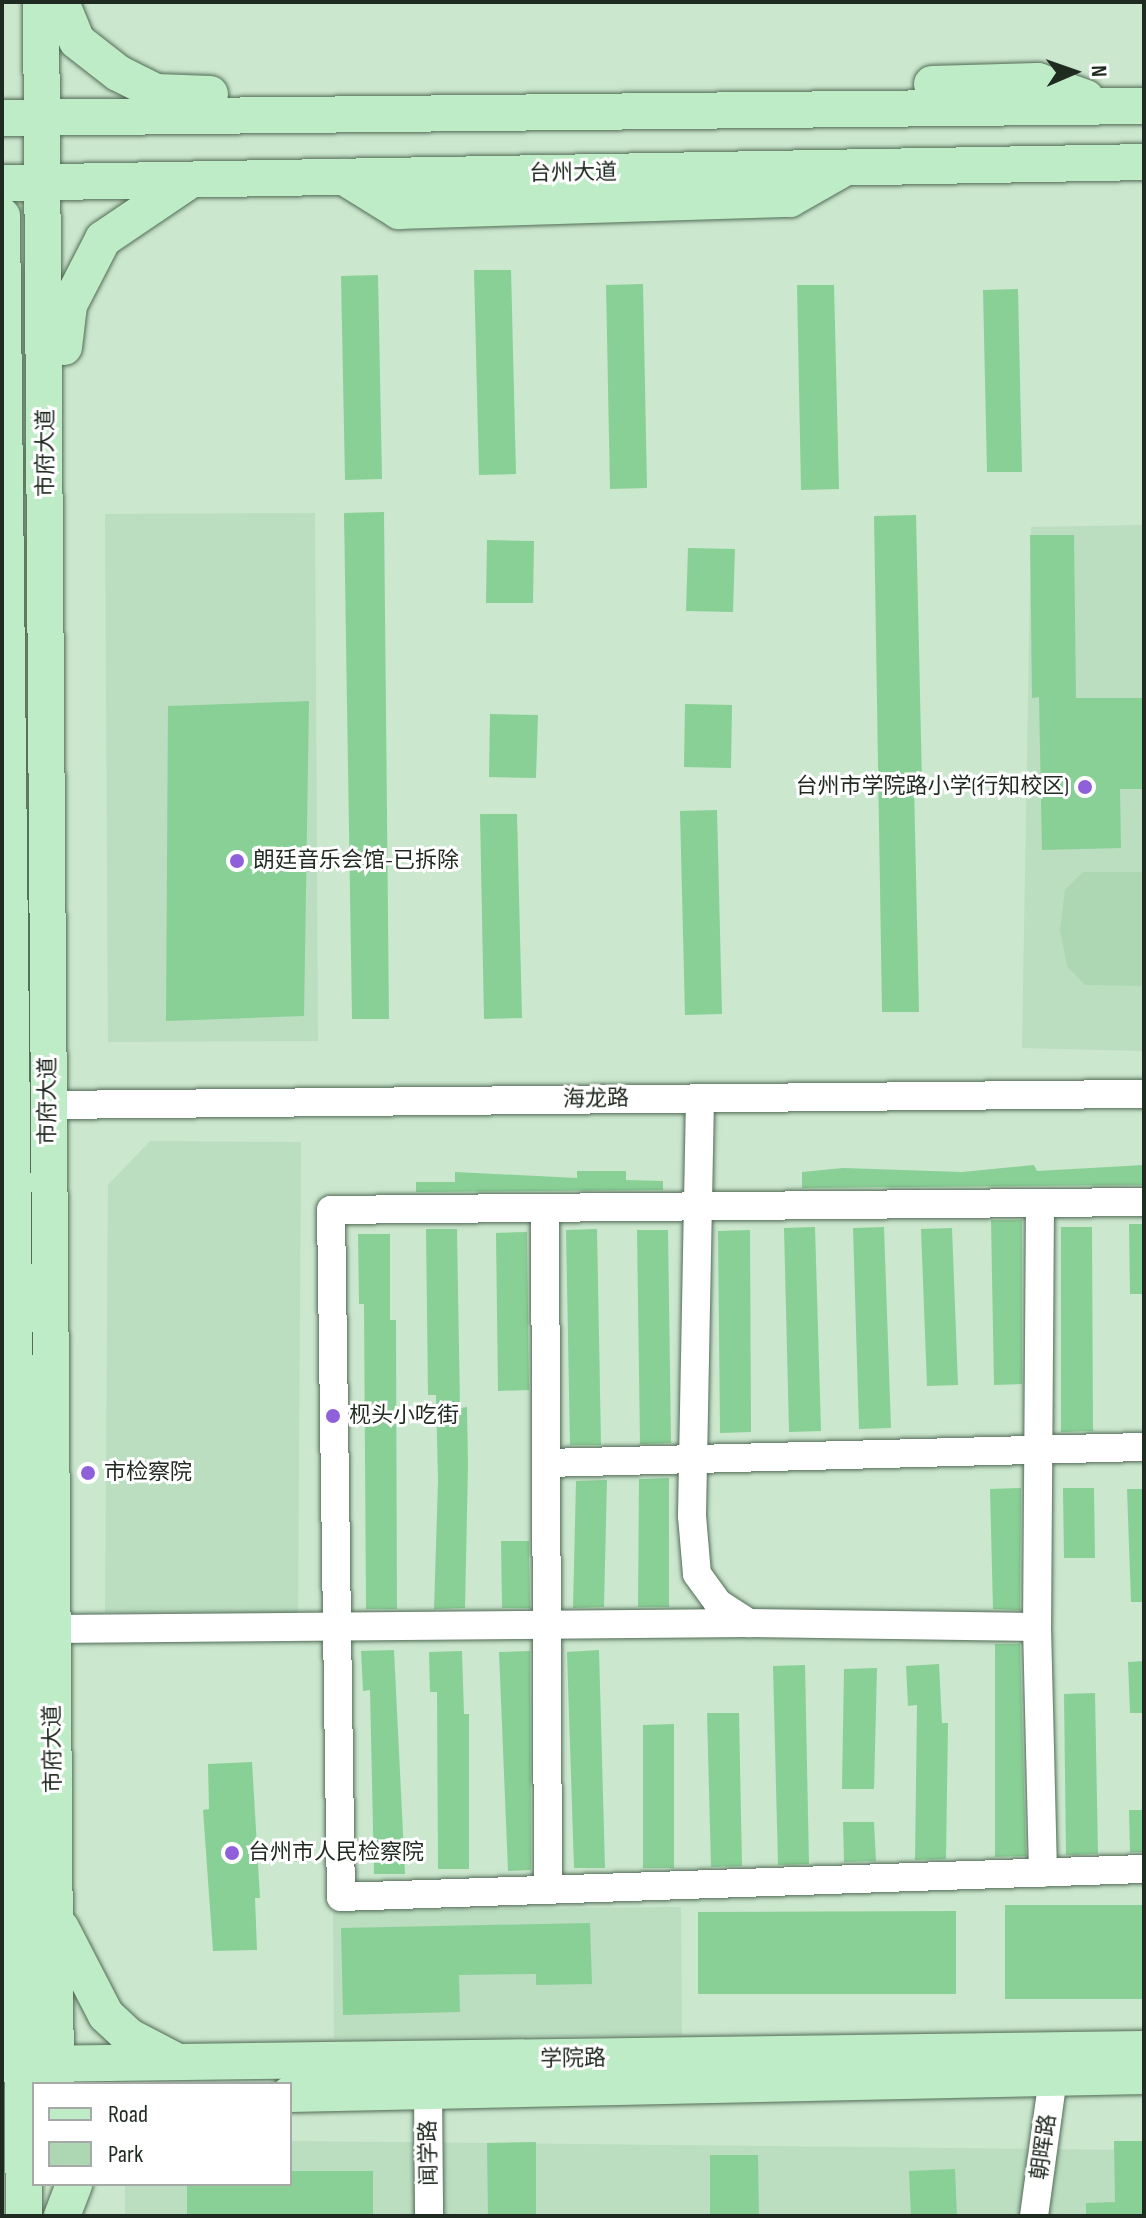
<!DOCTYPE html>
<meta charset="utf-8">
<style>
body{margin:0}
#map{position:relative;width:1146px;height:2218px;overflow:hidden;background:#cbe7ce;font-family:"Sofia Sans Condensed","Noto Sans SC",sans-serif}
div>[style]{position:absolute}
.built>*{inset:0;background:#bbddc0}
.green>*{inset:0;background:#add7b3}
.building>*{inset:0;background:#89d096}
.roads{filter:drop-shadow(0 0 2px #536c57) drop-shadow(0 0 2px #536c57)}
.minor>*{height:28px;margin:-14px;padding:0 14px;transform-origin:14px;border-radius:14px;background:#fff}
.major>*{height:36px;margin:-18px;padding:0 18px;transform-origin:18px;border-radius:18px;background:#beecc6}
.dots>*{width:22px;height:22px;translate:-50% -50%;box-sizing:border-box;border:4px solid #fff;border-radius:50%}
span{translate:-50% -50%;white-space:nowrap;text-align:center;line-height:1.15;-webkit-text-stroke:6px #fff;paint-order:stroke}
.street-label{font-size:22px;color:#1f2a20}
.poi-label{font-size:22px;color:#1f2a20}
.right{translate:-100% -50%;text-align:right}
.left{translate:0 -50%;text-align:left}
.frame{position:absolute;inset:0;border:4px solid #1f2a20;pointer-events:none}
.legend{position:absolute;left:32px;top:2082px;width:260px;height:104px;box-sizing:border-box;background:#fff;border:2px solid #a5aaa6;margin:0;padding:10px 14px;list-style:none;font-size:24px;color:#1f2a20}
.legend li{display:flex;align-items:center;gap:16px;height:40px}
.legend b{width:40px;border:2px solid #a5aaa6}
.north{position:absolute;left:1034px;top:32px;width:80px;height:80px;-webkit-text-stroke:6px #fff;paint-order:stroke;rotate:88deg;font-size:22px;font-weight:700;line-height:32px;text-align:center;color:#1f2a20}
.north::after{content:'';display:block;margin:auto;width:28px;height:36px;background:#1f2a20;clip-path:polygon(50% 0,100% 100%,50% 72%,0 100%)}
</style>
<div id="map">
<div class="built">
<div style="clip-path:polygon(315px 513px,318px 1041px,108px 1042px,105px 514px)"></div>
<div style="clip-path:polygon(1144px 525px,1144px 1051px,1022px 1048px,1031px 527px)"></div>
<div style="clip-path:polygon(150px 1141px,301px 1142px,298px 1613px,105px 1612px,108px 1185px)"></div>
<div style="clip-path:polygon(681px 1907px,682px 2035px,334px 2038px,333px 1911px)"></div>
<div style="clip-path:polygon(290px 2141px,1144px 2150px,1144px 2216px,125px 2216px,125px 2184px,290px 2184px)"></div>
</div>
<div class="green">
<div style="clip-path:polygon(1083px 872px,1144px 872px,1144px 986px,1085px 985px,1067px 966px,1060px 930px,1065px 890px)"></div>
</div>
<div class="building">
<div style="clip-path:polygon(474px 270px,511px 270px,516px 474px,479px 475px)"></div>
<div style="clip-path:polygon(378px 275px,382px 479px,345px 480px,341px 276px)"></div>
<div style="clip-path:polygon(643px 284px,647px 488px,610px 489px,606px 285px)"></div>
<div style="clip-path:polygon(797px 285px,834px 285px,839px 489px,801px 490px)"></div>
<div style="clip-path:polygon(1018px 289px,1022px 472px,987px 472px,983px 290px)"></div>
<div style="clip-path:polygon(384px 512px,389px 1019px,352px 1019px,344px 513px)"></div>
<div style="clip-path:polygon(916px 515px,922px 784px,914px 785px,919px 1012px,882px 1012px,874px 516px)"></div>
<div style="clip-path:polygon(1030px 535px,1074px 535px,1076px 698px,1144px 698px,1144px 789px,1120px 789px,1121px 848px,1042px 850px,1039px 697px,1032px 698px)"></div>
<div style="clip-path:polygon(487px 540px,534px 541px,533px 603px,486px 603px)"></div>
<div style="clip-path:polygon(688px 548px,735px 549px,733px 612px,686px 611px)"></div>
<div style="clip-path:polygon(309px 701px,304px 1016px,166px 1021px,168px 706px)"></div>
<div style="clip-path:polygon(685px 704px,732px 705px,731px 768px,684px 767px)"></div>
<div style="clip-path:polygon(490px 714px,538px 715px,536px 778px,489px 777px)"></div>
<div style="clip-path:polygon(717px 810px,722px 1014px,685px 1015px,680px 811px)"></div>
<div style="clip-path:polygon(480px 814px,517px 814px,522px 1018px,484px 1019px)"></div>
<div style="clip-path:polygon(1034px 1165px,1037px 1171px,1144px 1165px,1144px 1185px,802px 1188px,802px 1172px,843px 1168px,962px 1172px)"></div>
<div style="clip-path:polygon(577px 1171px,626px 1171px,626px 1180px,663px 1181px,663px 1190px,416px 1192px,416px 1182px,455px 1182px,455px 1172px,577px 1178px)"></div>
<div style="clip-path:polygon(991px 1220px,1022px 1220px,1022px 1384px,994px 1385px)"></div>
<div style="clip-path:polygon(1129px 1224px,1144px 1224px,1144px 1294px,1130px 1294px)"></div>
<div style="clip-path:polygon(815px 1227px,821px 1431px,789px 1432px,784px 1228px)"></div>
<div style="clip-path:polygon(884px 1227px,891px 1428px,859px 1429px,853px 1228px)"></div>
<div style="clip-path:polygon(1061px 1227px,1092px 1227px,1093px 1431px,1061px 1432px)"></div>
<div style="clip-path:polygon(952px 1228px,958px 1385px,927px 1386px,921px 1229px)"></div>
<div style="clip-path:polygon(426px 1229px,457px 1229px,460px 1408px,467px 1407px,468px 1465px,465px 1608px,434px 1609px,438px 1481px,436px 1395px,428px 1395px)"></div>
<div style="clip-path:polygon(597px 1229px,601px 1445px,570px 1445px,566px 1230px)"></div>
<div style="clip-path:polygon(637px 1230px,668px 1230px,671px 1443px,640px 1444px)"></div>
<div style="clip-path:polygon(750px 1230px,751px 1432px,720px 1433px,718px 1231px)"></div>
<div style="clip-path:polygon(527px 1232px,529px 1390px,498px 1391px,496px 1233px)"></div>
<div style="clip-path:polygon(358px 1234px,390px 1234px,390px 1320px,396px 1320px,397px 1609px,366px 1609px,364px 1304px,359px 1304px)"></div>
<div style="clip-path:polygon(669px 1478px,669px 1607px,638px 1607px,639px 1479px)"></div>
<div style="clip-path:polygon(607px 1480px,604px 1607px,573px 1608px,576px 1481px)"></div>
<div style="clip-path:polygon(1021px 1488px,1020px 1610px,993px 1609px,990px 1489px)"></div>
<div style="clip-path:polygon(1063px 1488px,1094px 1488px,1095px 1558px,1064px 1558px)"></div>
<div style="clip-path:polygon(1127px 1489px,1144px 1489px,1144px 1602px,1131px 1602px)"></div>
<div style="clip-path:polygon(501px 1541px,529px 1541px,530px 1608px,502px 1608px)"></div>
<div style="clip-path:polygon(995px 1644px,1020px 1644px,1026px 1856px,995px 1857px)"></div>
<div style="clip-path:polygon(394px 1650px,405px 1874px,374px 1874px,370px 1690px,363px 1691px,361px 1651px)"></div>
<div style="clip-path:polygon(599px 1650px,605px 1868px,574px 1868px,567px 1652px)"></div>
<div style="clip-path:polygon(462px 1651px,464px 1714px,469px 1714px,469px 1869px,438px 1869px,437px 1692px,430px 1692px,429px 1652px)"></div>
<div style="clip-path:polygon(530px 1651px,531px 1870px,508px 1871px,499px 1652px)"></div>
<div style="clip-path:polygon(1144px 1661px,1144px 1713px,1130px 1713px,1128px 1662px)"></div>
<div style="clip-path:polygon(939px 1664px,942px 1723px,948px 1723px,946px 1859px,915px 1860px,917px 1705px,908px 1706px,906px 1666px)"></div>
<div style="clip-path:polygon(805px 1665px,809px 1864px,778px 1865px,773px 1666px)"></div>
<div style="clip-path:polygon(877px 1668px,874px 1789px,842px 1789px,844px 1669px)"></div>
<div style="clip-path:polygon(1095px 1693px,1098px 1854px,1066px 1855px,1064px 1694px)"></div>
<div style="clip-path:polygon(707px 1713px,739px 1713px,742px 1866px,711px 1867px)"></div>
<div style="clip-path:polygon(674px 1724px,674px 1868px,643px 1868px,643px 1725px)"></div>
<div style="clip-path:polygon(252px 1762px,260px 1898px,255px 1898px,257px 1950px,213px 1951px,203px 1810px,209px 1809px,208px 1764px)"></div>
<div style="clip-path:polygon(1129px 1810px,1144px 1810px,1144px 1852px,1130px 1852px)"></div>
<div style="clip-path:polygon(843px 1822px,874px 1822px,876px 1861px,844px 1862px)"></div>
<div style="clip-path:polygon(1005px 1905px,1144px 1905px,1144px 1999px,1005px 1999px)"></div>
<div style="clip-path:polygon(956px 1911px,956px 1994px,698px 1994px,698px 1912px)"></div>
<div style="clip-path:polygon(590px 1923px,592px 1984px,536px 1985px,536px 1974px,459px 1975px,460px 2012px,343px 2015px,341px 1928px)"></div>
<div style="clip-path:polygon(1114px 2141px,1144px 2141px,1144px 2216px,1086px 2216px,1086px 2203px,1115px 2202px)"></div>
<div style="clip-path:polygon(536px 2142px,536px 2216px,488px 2216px,487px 2143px)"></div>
<div style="clip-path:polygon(710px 2155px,758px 2155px,759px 2216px,710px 2216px)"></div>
<div style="clip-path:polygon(955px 2169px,957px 2216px,911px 2216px,909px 2171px)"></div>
<div style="clip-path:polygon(290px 2171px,373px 2171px,373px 2216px,187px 2216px,187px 2184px,290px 2184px)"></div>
</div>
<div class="roads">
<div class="minor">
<div style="left:700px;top:1098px;width:418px;rotate:91.1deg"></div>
<div style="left:692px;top:1516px;width:58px;rotate:85.1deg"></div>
<div style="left:697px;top:1574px;width:36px;rotate:54deg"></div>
<div style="left:718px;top:1603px;width:37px;rotate:33deg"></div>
<div style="left:48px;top:1105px;width:1096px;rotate:-0.58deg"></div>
<div style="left:1144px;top:1202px;width:813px;rotate:179.44deg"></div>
<div style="left:331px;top:1210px;width:687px;rotate:89.17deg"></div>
<div style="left:341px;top:1897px;width:803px;rotate:-2deg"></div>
<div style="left:1040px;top:1203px;width:424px;rotate:90.4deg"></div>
<div style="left:1037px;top:1627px;width:246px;rotate:88.6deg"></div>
<div style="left:545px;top:1209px;width:681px;rotate:89.75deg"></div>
<div style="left:547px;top:1463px;width:597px;rotate:-1.54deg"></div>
<div style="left:52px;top:1629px;width:697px;rotate:-0.49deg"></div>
<div style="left:749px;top:1623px;width:288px;rotate:0.8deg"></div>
<div style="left:428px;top:2091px;width:125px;rotate:89.5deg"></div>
<div style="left:1034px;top:2216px;width:139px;rotate:-82.2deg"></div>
</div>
<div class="major">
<div style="left:41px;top:2px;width:2082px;rotate:89.59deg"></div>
<div style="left:61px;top:2px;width:42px;rotate:67.7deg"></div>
<div style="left:77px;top:41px;width:52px;rotate:38deg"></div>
<div style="left:118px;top:73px;width:42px;rotate:26.6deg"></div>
<div style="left:156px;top:92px;width:54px;rotate:2.1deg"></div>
<div style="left:932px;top:84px;width:106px;rotate:-1.6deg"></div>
<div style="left:1038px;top:81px;width:51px;rotate:19.5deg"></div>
<div style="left:2px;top:118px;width:1142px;rotate:-0.6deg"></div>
<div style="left:344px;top:177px;width:65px;rotate:31.7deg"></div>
<div style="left:399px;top:211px;width:391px;rotate:-1.8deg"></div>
<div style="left:790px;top:199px;width:59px;rotate:-29.6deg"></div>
<div style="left:2px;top:183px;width:1142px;rotate:-1.05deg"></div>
<div style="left:2px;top:216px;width:2000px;rotate:89.37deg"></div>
<div style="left:64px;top:347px;width:42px;rotate:-83.2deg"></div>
<div style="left:69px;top:305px;width:74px;rotate:-62.7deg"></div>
<div style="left:103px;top:239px;width:104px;rotate:-34deg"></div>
<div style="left:61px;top:1928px;width:98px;rotate:62.7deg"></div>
<div style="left:106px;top:2015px;width:33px;rotate:43deg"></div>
<div style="left:130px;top:2037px;width:54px;rotate:27.5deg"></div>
<div style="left:32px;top:2064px;width:1112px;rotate:-0.77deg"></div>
<div style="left:290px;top:2094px;width:854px;rotate:-1.21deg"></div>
<div style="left:62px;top:2216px;width:34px;rotate:-69deg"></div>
</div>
</div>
<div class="dots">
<div style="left:1085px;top:787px;background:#9060da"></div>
<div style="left:237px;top:861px;background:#9060da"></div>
<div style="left:333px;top:1416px;background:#9060da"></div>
<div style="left:88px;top:1473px;background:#9060da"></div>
<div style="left:232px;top:1853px;background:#9060da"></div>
</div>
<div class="street-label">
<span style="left:573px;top:173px;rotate:-1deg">台州大道</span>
<span style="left:46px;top:453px;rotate:-90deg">市府大道</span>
<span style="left:596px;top:1099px;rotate:-1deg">海龙路</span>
<span style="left:48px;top:1101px;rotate:-90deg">市府大道</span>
<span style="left:53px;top:1749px;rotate:-91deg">市府大道</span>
<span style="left:573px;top:2059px;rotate:-1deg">学院路</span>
<span style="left:1044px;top:2147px;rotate:-82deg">朝晖路</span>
<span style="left:429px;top:2153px;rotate:-91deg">闻学路</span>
</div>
<div class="poi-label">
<span class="right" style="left:1069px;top:787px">台州市学院路小学(行知校区)</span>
<span class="left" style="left:253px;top:861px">朗廷音乐会馆-已拆除</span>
<span class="left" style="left:349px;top:1416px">枧头小吃街</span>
<span class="left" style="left:104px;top:1473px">市检察院</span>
<span class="left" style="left:248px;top:1853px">台州市人民检察院</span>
</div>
<div class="frame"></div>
<ul class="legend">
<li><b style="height:10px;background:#beecc6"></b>Road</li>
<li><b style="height:22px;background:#add7b3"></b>Park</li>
</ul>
<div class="north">N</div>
</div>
